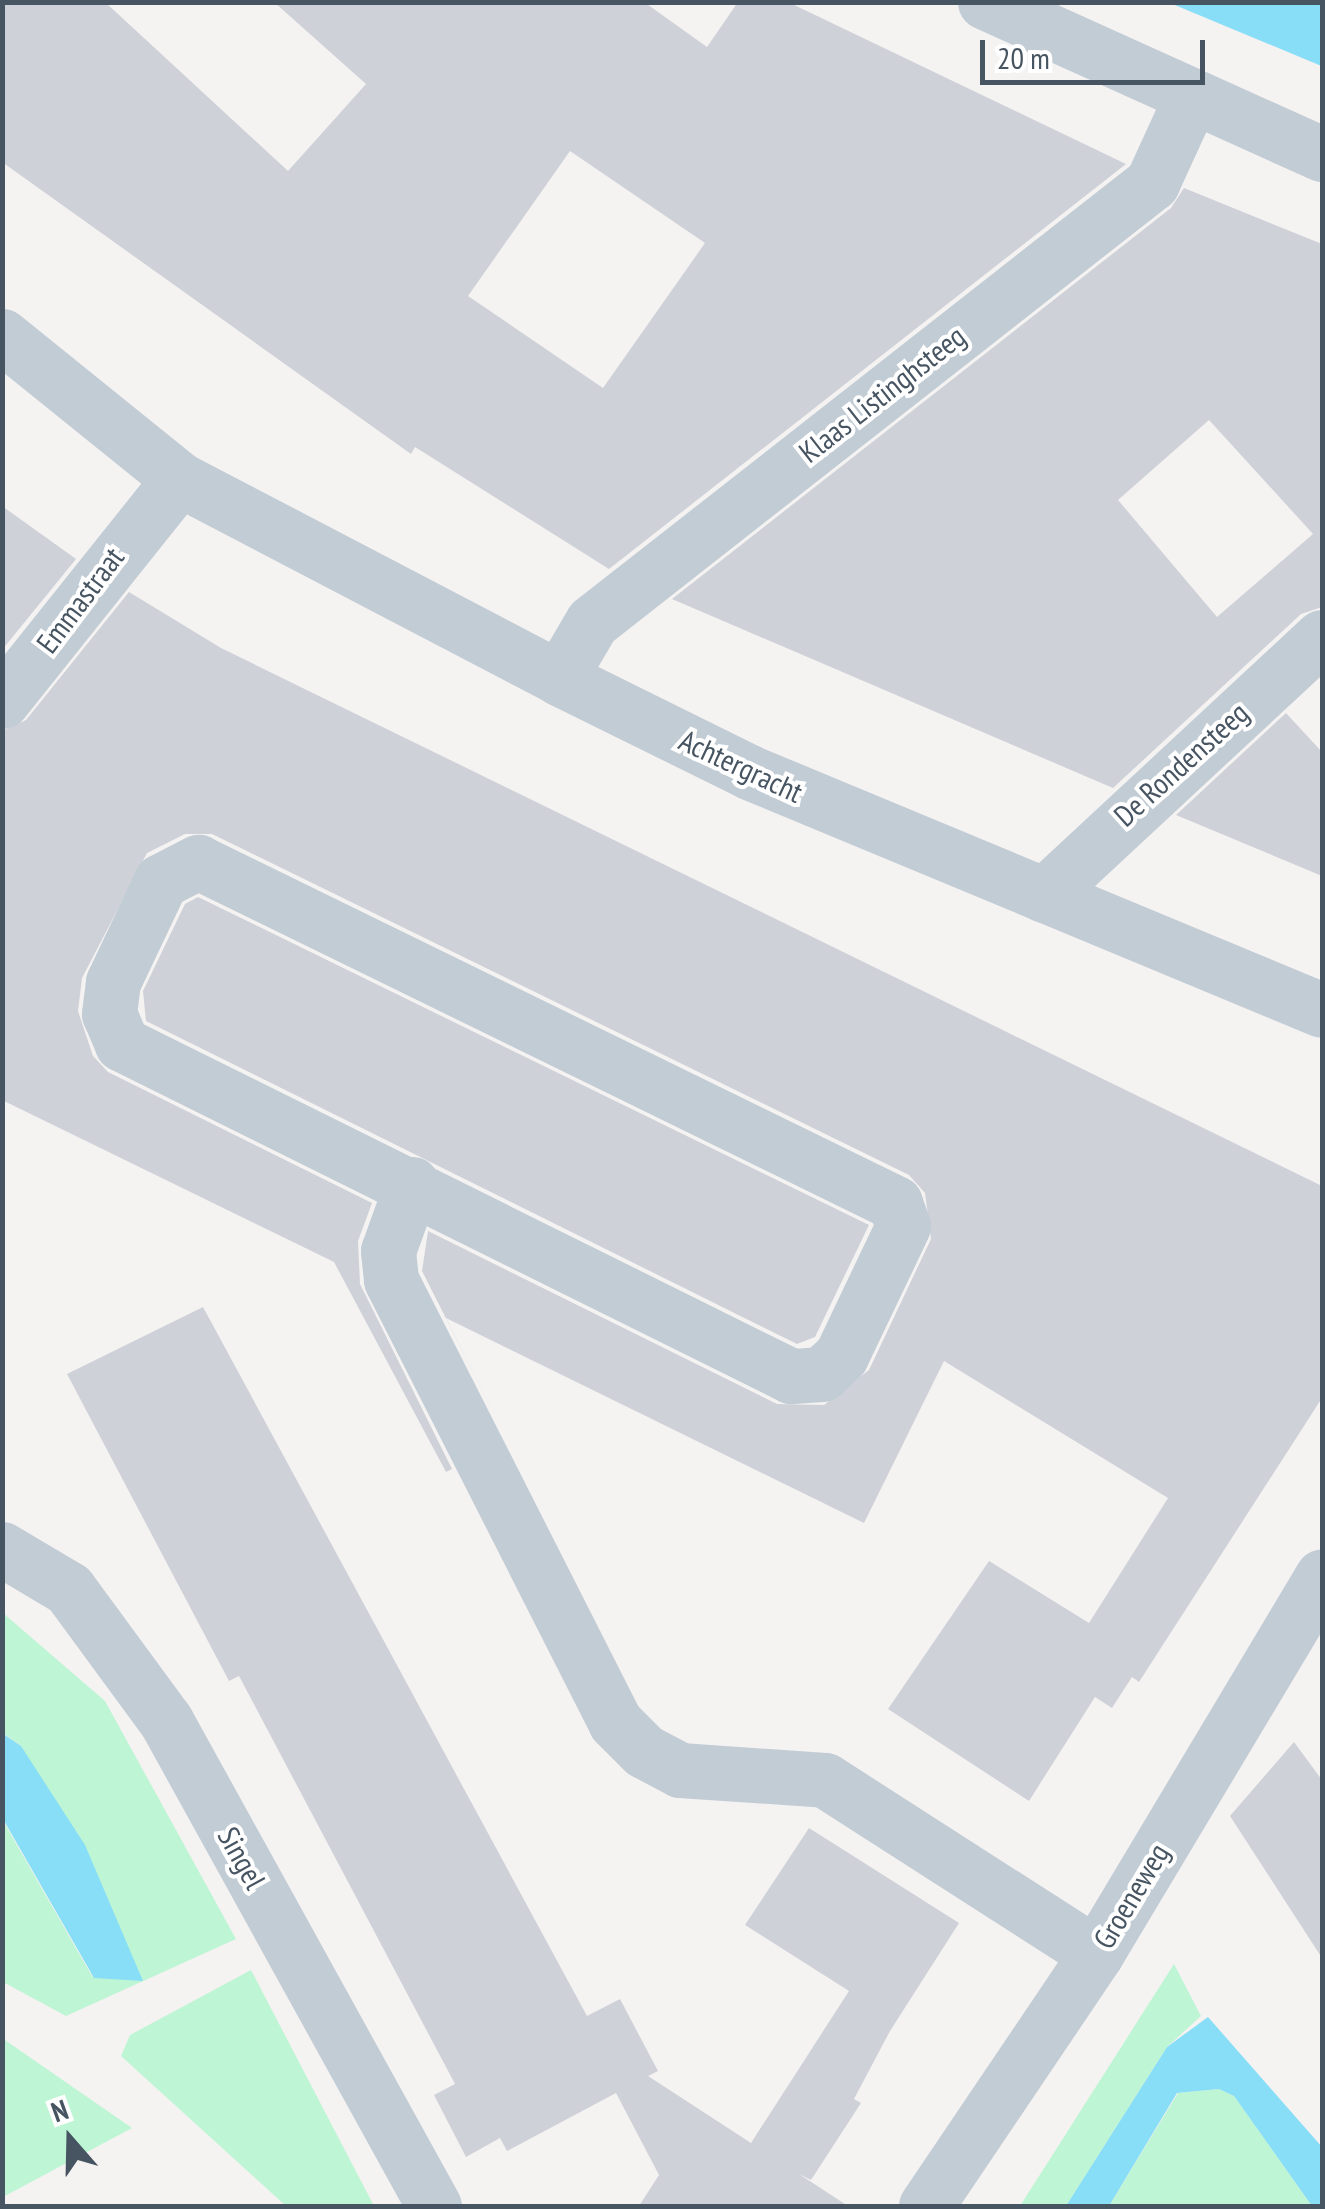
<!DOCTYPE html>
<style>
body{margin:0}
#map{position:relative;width:1325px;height:2209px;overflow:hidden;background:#f5f2f2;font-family:"PT Sans Narrow",sans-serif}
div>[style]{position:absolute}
.green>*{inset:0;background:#bef5d4}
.water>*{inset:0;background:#87def6}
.building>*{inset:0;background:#ced1d8}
.minor>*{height:55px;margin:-27.5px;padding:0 27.5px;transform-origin:27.5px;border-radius:27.5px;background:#c2ccd5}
span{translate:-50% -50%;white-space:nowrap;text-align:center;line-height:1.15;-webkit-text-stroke:8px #fff;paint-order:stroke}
.street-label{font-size:30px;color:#475562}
.frame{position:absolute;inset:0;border:5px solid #475562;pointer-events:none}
.north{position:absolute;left:20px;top:2089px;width:100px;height:100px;-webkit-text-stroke:8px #fff;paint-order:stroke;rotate:340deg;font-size:28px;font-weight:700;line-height:40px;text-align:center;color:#475562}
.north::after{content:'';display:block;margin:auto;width:35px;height:45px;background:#475562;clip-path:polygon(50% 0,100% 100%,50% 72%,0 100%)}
.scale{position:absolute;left:980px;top:40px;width:225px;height:45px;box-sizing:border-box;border:5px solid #475562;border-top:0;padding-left:12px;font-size:30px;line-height:35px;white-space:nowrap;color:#475562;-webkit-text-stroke:8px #fff;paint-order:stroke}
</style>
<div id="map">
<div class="green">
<div style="clip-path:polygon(3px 1613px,105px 1701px,236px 1939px,66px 2016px,3px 1982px,2px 1819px,93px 1978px,21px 1746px,3px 1733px)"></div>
<div style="clip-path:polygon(1174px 1964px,1201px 2016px,1167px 2047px,1066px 2206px,1020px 2206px)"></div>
<div style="clip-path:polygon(251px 1970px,374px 2206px,286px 2206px,121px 2056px,130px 2035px)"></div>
<div style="clip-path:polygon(2px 2038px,132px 2128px,3px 2197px,2px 2197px)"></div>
<div style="clip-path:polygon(1219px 2089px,1234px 2096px,1312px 2206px,1109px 2206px,1178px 2093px)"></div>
</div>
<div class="water">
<div style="clip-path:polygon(1170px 3px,1322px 3px,1322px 66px,1319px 65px)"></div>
<div style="clip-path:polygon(2px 1733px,21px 1746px,85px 1845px,143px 1981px,94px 1978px,3px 1819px)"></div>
<div style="clip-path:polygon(1208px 2017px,1322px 2147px,1322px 2206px,1312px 2206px,1234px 2096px,1219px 2089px,1177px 2093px,1109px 2206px,1066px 2206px,1167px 2047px)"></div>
</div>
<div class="building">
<div style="clip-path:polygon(evenodd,2px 2px,105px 2px,288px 171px,366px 84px,274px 2px,644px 2px,707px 47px,738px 2px,788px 2px,1126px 164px,609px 569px,415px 447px,411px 454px,2px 162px,2px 2px,570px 151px,705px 243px,603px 388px,468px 296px,570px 151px)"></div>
<div style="clip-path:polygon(evenodd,1184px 188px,1322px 244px,1322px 607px,1301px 614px,1113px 788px,672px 599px,1171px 208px,1184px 188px,1209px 420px,1313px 534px,1217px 617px,1118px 500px,1209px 420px)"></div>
<div style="clip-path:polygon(2px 506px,76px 559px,2px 650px)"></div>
<div style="clip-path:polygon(129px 592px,221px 648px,1322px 1186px,1322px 1398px,1139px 1682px,1132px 1677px,1112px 1708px,1095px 1697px,1029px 1801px,888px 1709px,989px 1561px,1089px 1623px,1168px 1498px,944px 1361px,864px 1523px,446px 1318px,508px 1441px,422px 1271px,428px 1231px,777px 1404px,824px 1405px,869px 1370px,931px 1239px,925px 1193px,909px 1175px,212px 834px,185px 834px,147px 853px,82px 978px,78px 1011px,93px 1056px,108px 1072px,372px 1203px,358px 1241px,360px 1284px,452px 1469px,446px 1472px,334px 1262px,2px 1100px,2px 731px,26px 720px)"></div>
<div style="clip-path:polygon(1286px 713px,1322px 752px,1322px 876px,1176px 815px)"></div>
<div style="clip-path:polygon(198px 897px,869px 1225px,815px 1337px,797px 1344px,146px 1021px,143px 991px,185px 904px)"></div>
<div style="clip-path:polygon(203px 1307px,587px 2016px,620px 1999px,658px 2071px,648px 2076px,751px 2143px,849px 1991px,745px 1925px,809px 1828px,959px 1923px,890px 2031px,854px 2099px,861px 2103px,811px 2180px,799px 2174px,848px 2206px,639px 2206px,659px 2175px,616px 2093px,507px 2151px,500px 2138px,466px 2157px,434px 2095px,455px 2084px,239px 1676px,229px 1681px,67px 1374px)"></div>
<div style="clip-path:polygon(1294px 1742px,1322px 1780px,1322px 1958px,1230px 1816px)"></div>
</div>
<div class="minor">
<div style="left:985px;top:2px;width:370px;rotate:24.3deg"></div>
<div style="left:2px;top:336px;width:228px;rotate:38.9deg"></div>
<div style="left:179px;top:479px;width:429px;rotate:27.6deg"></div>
<div style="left:559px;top:678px;width:212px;rotate:26.3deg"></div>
<div style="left:749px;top:772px;width:620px;rotate:22.56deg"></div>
<div style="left:559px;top:678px;width:65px;rotate:-59.5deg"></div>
<div style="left:592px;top:622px;width:712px;rotate:-38.09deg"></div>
<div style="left:1152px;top:183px;width:91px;rotate:-65.4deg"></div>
<div style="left:2px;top:701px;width:284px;rotate:-51.4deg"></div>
<div style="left:198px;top:862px;width:776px;rotate:26.07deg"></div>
<div style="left:895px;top:1203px;width:24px;rotate:71deg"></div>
<div style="left:903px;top:1226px;width:144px;rotate:115.5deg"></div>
<div style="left:841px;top:1356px;width:26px;rotate:137deg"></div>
<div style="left:822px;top:1374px;width:31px;rotate:176deg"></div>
<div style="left:791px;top:1376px;width:747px;rotate:-153.61deg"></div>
<div style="left:122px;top:1044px;width:33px;rotate:-113deg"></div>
<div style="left:109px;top:1014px;width:32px;rotate:-83deg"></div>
<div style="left:113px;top:982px;width:112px;rotate:-64.6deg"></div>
<div style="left:161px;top:881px;width:42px;rotate:-27.2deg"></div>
<div style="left:1044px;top:895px;width:379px;rotate:-42.9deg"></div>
<div style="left:412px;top:1184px;width:71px;rotate:109.7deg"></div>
<div style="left:388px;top:1251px;width:29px;rotate:84deg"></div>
<div style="left:391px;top:1280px;width:496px;rotate:63.1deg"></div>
<div style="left:615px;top:1722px;width:41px;rotate:45deg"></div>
<div style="left:644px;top:1751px;width:41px;rotate:27.8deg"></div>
<div style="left:680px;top:1770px;width:145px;rotate:3.9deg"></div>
<div style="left:825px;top:1780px;width:322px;rotate:32.7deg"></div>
<div style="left:2px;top:1549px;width:78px;rotate:30.8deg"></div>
<div style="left:69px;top:1589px;width:164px;rotate:53.7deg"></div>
<div style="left:166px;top:1721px;width:554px;rotate:61.08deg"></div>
<div style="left:926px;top:2206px;width:304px;rotate:-56deg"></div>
<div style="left:1096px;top:1954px;width:440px;rotate:-59.1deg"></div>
</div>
<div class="street-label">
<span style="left:882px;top:394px;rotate:-38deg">Klaas Listinghsteeg</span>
<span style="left:80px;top:600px;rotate:-53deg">Emmastraat</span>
<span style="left:1181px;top:764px;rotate:-42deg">De Rondensteeg</span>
<span style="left:741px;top:766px;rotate:25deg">Achtergracht</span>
<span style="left:242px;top:1858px;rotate:61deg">Singel</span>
<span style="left:1131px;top:1896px;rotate:-59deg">Groeneweg</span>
</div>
<div class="frame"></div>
<div class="north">N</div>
<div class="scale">20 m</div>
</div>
